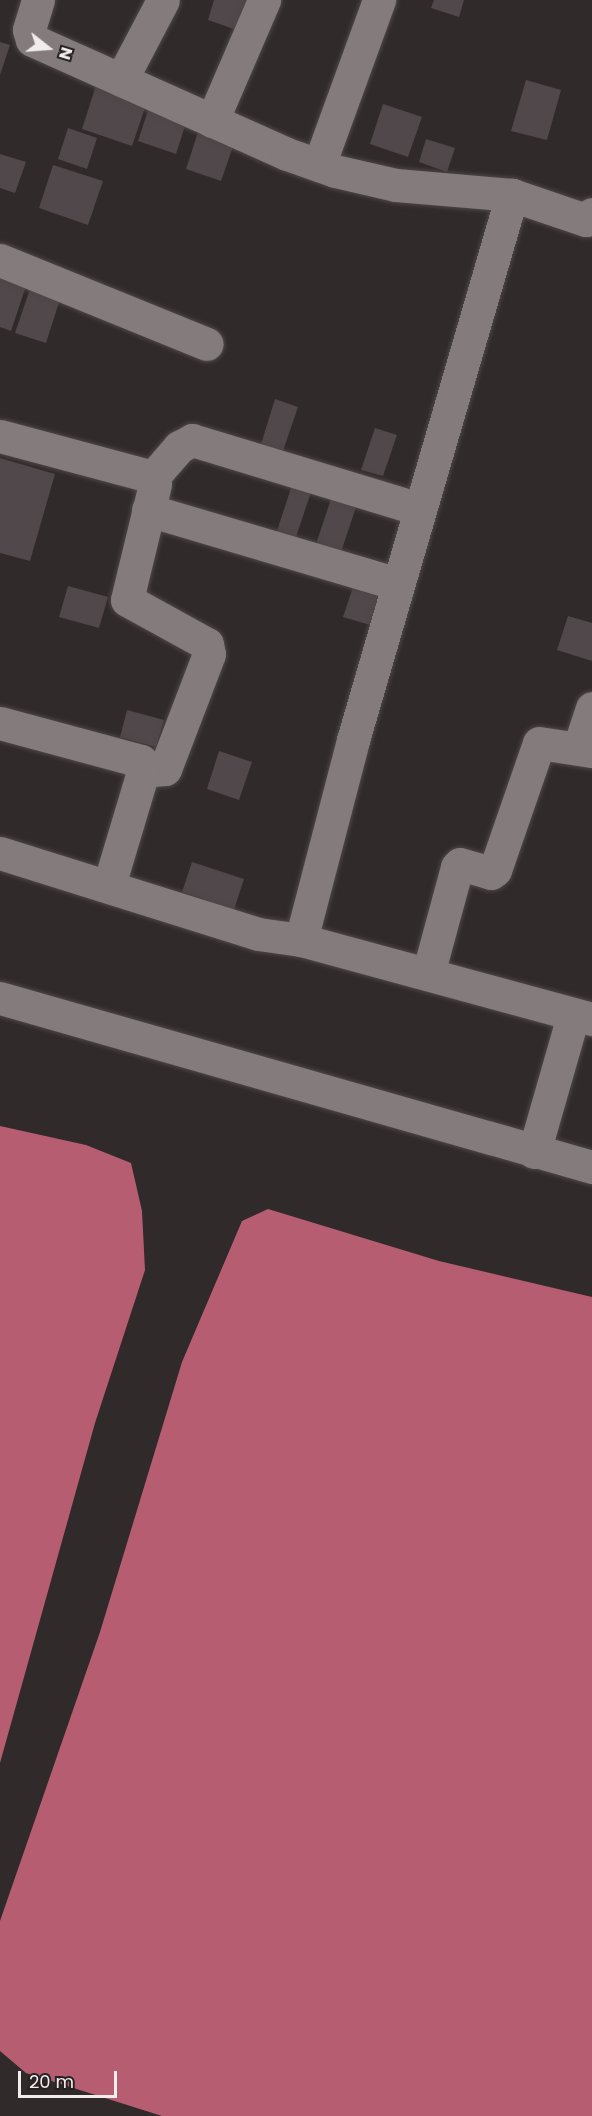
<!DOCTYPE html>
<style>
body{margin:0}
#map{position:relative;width:592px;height:2116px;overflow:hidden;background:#312a2b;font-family:Poppins,sans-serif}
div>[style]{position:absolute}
.water>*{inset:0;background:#b65d71}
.building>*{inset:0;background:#50484a}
.roads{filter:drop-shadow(0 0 2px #4d4748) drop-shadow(0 0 2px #4d4748)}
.street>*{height:33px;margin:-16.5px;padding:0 16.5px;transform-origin:16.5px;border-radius:16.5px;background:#837b7c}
span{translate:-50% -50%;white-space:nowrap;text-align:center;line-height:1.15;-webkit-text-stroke:5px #272122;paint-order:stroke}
.north{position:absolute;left:18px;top:18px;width:60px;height:60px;-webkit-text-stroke:4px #272122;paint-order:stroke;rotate:107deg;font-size:16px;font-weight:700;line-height:24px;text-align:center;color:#f2eded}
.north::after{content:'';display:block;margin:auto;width:21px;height:27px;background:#f2eded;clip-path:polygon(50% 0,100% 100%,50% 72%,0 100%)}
.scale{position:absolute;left:18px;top:2071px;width:99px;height:27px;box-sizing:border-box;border:3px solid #f2eded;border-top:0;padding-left:8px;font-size:18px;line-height:21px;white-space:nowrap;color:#f2eded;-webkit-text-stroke:4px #272122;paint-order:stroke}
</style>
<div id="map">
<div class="water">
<div style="clip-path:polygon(0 1126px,86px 1145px,131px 1163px,142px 1211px,145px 1270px,95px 1423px,0 1763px)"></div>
<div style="clip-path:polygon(268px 1209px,439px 1261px,592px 1297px,592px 2116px,162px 2116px,26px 2073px,0 2051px,0 1921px,100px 1632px,182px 1362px,242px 1221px)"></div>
</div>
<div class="building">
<div style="clip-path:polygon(214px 0,247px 0,237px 30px,208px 20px)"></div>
<div style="clip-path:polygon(434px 0,464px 0,459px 17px,431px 8px)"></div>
<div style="clip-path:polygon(0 42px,10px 45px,0 75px)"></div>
<div style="clip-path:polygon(98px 79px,149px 96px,132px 146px,82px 129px)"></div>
<div style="clip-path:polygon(526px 80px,561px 90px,547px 140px,511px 131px)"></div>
<div style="clip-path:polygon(151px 101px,189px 114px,176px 154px,138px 141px)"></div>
<div style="clip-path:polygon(383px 104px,422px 117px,408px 157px,370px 144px)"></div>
<div style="clip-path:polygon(200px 126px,236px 138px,221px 181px,186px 169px)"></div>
<div style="clip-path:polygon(68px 128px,97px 138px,87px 169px,58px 159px)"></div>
<div style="clip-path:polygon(426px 139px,455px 148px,447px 172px,419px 162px)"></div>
<div style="clip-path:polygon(0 154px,26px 162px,15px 193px,0 188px)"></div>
<div style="clip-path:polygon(53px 165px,103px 181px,88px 225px,39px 208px)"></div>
<div style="clip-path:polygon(0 264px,30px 274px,11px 331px,0 327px)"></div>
<div style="clip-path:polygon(32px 283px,62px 293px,46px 343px,15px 333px)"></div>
<div style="clip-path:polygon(275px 399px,298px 407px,283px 451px,261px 444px)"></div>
<div style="clip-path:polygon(375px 428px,397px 435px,383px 476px,361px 470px)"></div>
<div style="clip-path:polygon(0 458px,55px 474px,30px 561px,0 553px)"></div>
<div style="clip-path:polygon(292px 485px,311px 492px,295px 540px,276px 534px)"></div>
<div style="clip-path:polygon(335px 487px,360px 495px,341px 552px,316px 544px)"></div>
<div style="clip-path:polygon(354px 584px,388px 595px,377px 627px,343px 617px)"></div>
<div style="clip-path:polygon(68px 586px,108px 597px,99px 628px,59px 617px)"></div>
<div style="clip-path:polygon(568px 616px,592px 623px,592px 661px,557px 650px)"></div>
<div style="clip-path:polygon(127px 710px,164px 720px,156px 747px,120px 737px)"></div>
<div style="clip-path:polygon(219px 751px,252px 762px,239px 800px,207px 789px)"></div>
<div style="clip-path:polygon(192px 862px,244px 879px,234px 910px,182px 892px)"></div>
</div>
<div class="roads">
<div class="street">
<div style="left:38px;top:0;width:31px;rotate:107deg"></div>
<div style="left:29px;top:30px;width:10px;rotate:73deg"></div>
<div style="left:32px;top:40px;width:279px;rotate:24.1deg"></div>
<div style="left:287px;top:154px;width:51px;rotate:19.5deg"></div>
<div style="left:335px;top:171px;width:63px;rotate:12.9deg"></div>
<div style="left:396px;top:185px;width:116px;rotate:4.9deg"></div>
<div style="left:512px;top:195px;width:78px;rotate:18.7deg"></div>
<div style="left:586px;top:220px;width:8px;rotate:-45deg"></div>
<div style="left:121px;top:80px;width:90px;rotate:-62.3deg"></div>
<div style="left:212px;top:121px;width:132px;rotate:-66.7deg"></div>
<div style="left:319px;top:165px;width:176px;rotate:-70deg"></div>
<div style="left:0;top:260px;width:223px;rotate:22.1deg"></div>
<div style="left:0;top:436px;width:158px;rotate:15deg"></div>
<div style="left:153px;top:477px;width:7px;rotate:74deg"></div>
<div style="left:155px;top:484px;width:119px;rotate:103.6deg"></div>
<div style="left:127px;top:600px;width:91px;rotate:28.8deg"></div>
<div style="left:207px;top:644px;width:10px;rotate:79deg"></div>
<div style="left:209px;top:654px;width:123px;rotate:110.9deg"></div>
<div style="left:165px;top:769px;width:22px;rotate:175deg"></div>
<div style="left:153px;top:477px;width:40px;rotate:-49deg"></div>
<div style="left:179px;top:447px;width:15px;rotate:-28deg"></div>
<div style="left:192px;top:440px;width:237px;rotate:16.9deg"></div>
<div style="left:148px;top:510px;width:261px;rotate:16.5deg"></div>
<div style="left:0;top:723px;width:146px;rotate:15.1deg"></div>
<div style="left:141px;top:761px;width:14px;rotate:86deg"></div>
<div style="left:142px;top:775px;width:115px;rotate:106.7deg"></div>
<div style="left:579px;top:747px;width:41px;rotate:-71.6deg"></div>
<div style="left:0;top:853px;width:270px;rotate:17.4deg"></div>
<div style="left:258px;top:934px;width:43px;rotate:7.9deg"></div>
<div style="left:301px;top:940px;width:302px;rotate:15.2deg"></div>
<div style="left:301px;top:940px;width:207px;rotate:-75.4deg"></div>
<div style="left:353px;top:740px;width:568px;rotate:-73.74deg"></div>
<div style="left:428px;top:974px;width:111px;rotate:-74.8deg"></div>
<div style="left:457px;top:867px;width:4px;rotate:-45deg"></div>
<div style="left:460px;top:864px;width:32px;rotate:16deg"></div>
<div style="left:491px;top:873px;width:5px;rotate:-37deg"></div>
<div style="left:495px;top:870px;width:134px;rotate:-70.9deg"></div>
<div style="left:539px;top:743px;width:54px;rotate:8.6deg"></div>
<div style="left:0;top:998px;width:616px;rotate:15.93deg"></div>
<div style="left:534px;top:1152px;width:127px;rotate:-74deg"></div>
</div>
</div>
<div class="north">N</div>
<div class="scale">20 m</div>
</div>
